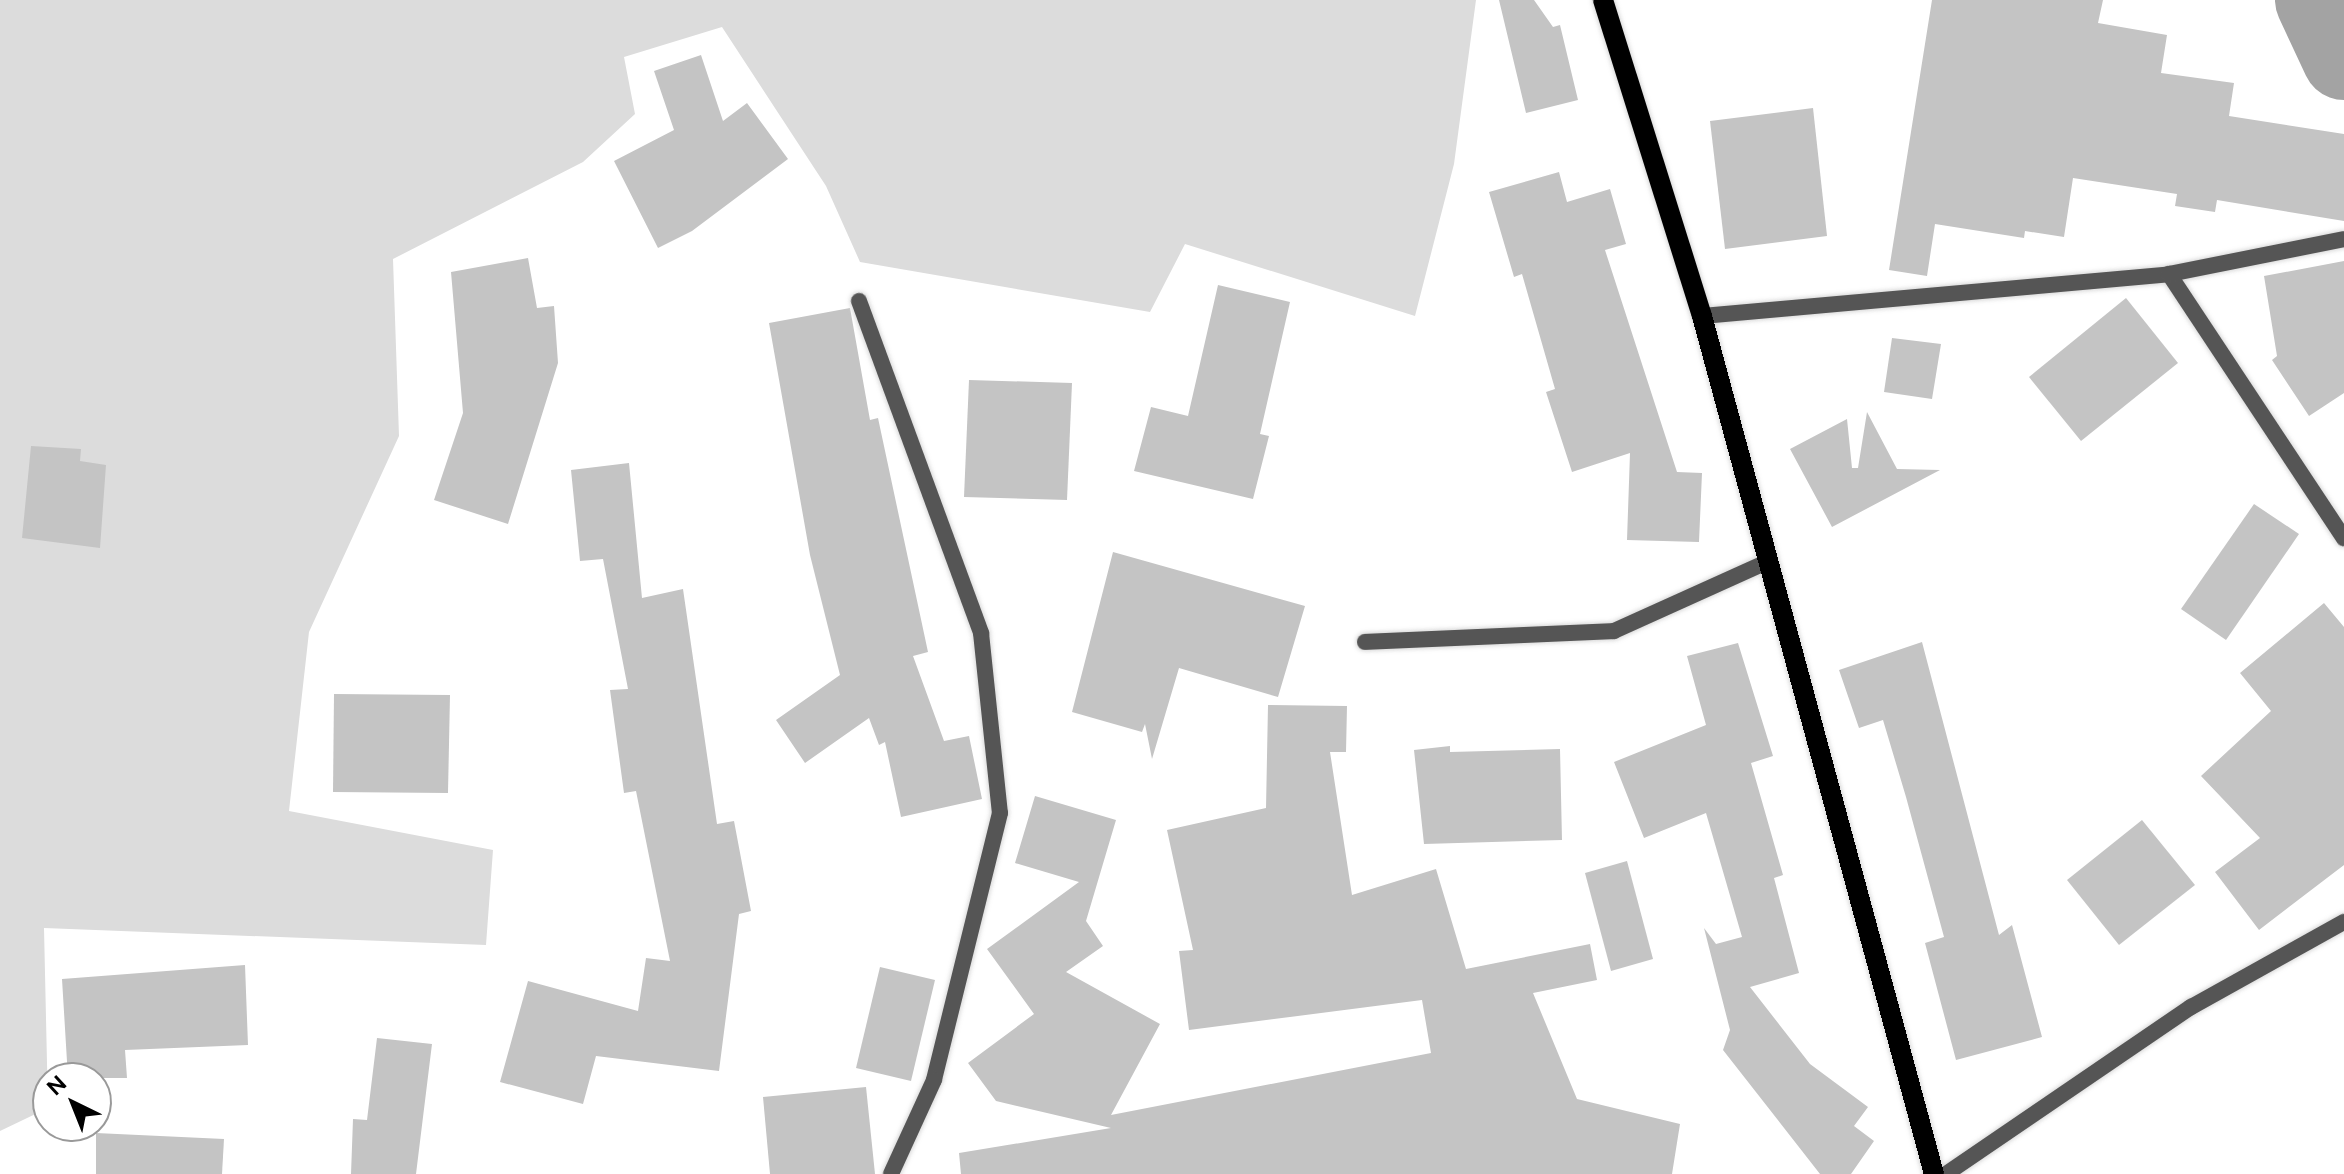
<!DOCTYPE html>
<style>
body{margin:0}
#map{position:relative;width:2344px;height:1174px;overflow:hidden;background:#fff;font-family:Figtree,sans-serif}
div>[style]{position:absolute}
.green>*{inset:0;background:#dcdcdc}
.river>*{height:84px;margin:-42px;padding:0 42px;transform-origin:42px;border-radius:42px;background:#a3a3a3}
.building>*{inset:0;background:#c4c4c4}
.roads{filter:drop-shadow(0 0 2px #dbdbdb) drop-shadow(0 0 2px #dbdbdb)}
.minor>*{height:16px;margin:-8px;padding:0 8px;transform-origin:8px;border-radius:8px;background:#555}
.primary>*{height:20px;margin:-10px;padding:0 10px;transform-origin:10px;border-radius:10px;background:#000}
span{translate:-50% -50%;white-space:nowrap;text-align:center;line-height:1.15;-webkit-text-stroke:6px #fff;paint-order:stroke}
.north{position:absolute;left:32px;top:1062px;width:80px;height:80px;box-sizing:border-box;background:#fff;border:2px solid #999;border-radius:50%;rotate:317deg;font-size:22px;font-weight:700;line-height:32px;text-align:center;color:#000}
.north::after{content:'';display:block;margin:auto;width:28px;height:36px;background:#000;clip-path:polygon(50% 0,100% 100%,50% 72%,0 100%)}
</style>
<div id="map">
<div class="green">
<div style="clip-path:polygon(0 0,1476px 0,1454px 164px,1415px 316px,1185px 244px,1150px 312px,860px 262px,826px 186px,722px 27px,624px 57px,635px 114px,583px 162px,393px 259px,399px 436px,309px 632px,289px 811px,493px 850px,486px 945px,44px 928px,48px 1108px,0 1131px)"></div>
</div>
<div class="river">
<div style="left:2317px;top:0;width:64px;rotate:65deg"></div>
</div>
<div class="building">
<div style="clip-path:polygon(1499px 0,1534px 0,1553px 27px,1560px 25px,1578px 100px,1526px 113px)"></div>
<div style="clip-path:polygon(1932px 0,2103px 0,2098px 23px,2167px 35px,2161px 73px,2234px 83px,2229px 116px,2344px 134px,2344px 221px,2217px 200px,2215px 212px,2175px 206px,2177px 194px,2073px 178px,2064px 237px,2025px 231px,2024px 238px,1935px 224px,1927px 276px,1889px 270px)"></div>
<div style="clip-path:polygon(701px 55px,723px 121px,747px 103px,788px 159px,692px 231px,658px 248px,614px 161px,674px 130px,654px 71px)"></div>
<div style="clip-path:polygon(1813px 108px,1827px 236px,1725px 249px,1710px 121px)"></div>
<div style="clip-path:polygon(1559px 172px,1567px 202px,1610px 189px,1626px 244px,1605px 250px,1677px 472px,1702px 473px,1699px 542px,1627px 540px,1630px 453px,1572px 472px,1546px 392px,1555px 389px,1522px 274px,1514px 277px,1489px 192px)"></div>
<div style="clip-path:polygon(528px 258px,537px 308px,554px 306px,558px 363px,508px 524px,434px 500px,463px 413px,451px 272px)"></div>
<div style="clip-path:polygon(2344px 261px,2344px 393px,2309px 416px,2272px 360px,2277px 356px,2264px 276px)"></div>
<div style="clip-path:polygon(1218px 285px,1290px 302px,1260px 434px,1269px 436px,1253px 499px,1134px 471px,1151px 407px,1188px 416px)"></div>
<div style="clip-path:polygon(2126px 298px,2178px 363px,2081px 441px,2029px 377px)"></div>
<div style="clip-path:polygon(850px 308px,870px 420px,878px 418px,928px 652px,913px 656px,944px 741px,969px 736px,982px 799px,901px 817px,885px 742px,879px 745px,869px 718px,805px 763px,776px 720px,840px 675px,810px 555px,769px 323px)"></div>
<div style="clip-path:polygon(1892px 338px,1941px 344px,1932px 399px,1884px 392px)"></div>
<div style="clip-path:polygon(969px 380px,1072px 383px,1067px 500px,964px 497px)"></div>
<div style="clip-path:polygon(1867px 412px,1897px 469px,1940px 470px,1832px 527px,1790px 449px,1847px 419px,1852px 468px,1858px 468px)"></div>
<div style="clip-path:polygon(31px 446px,81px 449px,80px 461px,106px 465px,100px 548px,22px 538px)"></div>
<div style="clip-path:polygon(629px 463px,642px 598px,683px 589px,717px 824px,734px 821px,751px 911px,739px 914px,719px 1071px,596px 1056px,583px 1104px,500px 1082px,528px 981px,638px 1011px,646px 958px,670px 961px,636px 791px,624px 793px,610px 690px,628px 689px,603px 559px,580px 561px,571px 470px)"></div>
<div style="clip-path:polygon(2254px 504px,2299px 534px,2226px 640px,2181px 609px)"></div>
<div style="clip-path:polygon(1113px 552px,1305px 606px,1278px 697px,1179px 668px,1152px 759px,1145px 724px,1142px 732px,1072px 712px)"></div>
<div style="clip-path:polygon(2324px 603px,2344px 627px,2344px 865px,2259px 930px,2215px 872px,2260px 838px,2201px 776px,2271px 711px,2240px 673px)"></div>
<div style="clip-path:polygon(1922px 642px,1999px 935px,2012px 925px,2042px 1037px,1956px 1060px,1925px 943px,1944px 937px,1906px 797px,1883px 720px,1859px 728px,1839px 670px)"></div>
<div style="clip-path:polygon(1738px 643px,1773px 756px,1751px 763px,1783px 875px,1774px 878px,1799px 973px,1750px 987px,1810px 1064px,1868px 1107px,1854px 1126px,1874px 1141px,1851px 1174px,1820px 1174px,1723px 1050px,1730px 1030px,1704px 928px,1716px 944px,1742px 937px,1706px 813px,1644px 838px,1614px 762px,1706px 725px,1687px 656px)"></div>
<div style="clip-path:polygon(334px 694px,450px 695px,448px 793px,333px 792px)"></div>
<div style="clip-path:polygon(1268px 705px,1347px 706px,1346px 752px,1330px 752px,1352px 895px,1436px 869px,1466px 969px,1590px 944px,1597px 980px,1533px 993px,1577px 1099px,1680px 1124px,1672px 1174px,961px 1174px,959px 1153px,1111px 1128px,996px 1101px,968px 1063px,1034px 1014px,987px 949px,1079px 882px,1015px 863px,1035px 796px,1116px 820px,1086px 921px,1103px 946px,1066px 972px,1160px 1024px,1111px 1115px,1431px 1053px,1422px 1000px,1189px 1030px,1179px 951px,1193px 950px,1167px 830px,1266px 808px)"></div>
<div style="clip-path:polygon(1450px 746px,1450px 752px,1560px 749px,1562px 840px,1424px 844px,1414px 750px)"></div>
<div style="clip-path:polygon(2142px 820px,2195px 885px,2119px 945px,2067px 880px)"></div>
<div style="clip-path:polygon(1627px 861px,1653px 959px,1611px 971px,1585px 873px)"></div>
<div style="clip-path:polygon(245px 965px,248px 1045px,125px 1050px,127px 1078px,68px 1078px,62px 979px)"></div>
<div style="clip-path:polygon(880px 967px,935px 980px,911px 1081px,856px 1068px)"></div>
<div style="clip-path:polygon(377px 1038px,432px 1044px,416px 1174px,351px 1174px,353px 1119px,367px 1120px)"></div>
<div style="clip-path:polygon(866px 1087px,875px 1174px,770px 1174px,763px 1097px)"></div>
<div style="clip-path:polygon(96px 1133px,224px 1139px,222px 1174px,96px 1174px)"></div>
</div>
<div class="roads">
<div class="minor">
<div style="left:2169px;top:274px;width:317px;rotate:56.5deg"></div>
<div style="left:859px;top:301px;width:354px;rotate:69.8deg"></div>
<div style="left:981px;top:633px;width:181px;rotate:84deg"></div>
<div style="left:1000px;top:813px;width:275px;rotate:103.9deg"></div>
<div style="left:934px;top:1080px;width:103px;rotate:114.6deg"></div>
<div style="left:1702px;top:316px;width:469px;rotate:-5.1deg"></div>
<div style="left:2169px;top:274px;width:178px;rotate:-11.3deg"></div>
<div style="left:1365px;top:642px;width:249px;rotate:-2.5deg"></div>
<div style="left:1614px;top:631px;width:170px;rotate:-24.3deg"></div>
<div style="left:1946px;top:1174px;width:297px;rotate:-34.3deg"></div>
<div style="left:2191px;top:1007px;width:175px;rotate:-29.1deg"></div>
</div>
<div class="primary">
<div style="left:1603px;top:0;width:331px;rotate:72.6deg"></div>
<div style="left:1702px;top:316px;width:889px;rotate:74.87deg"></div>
</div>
</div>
<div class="north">N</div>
</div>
